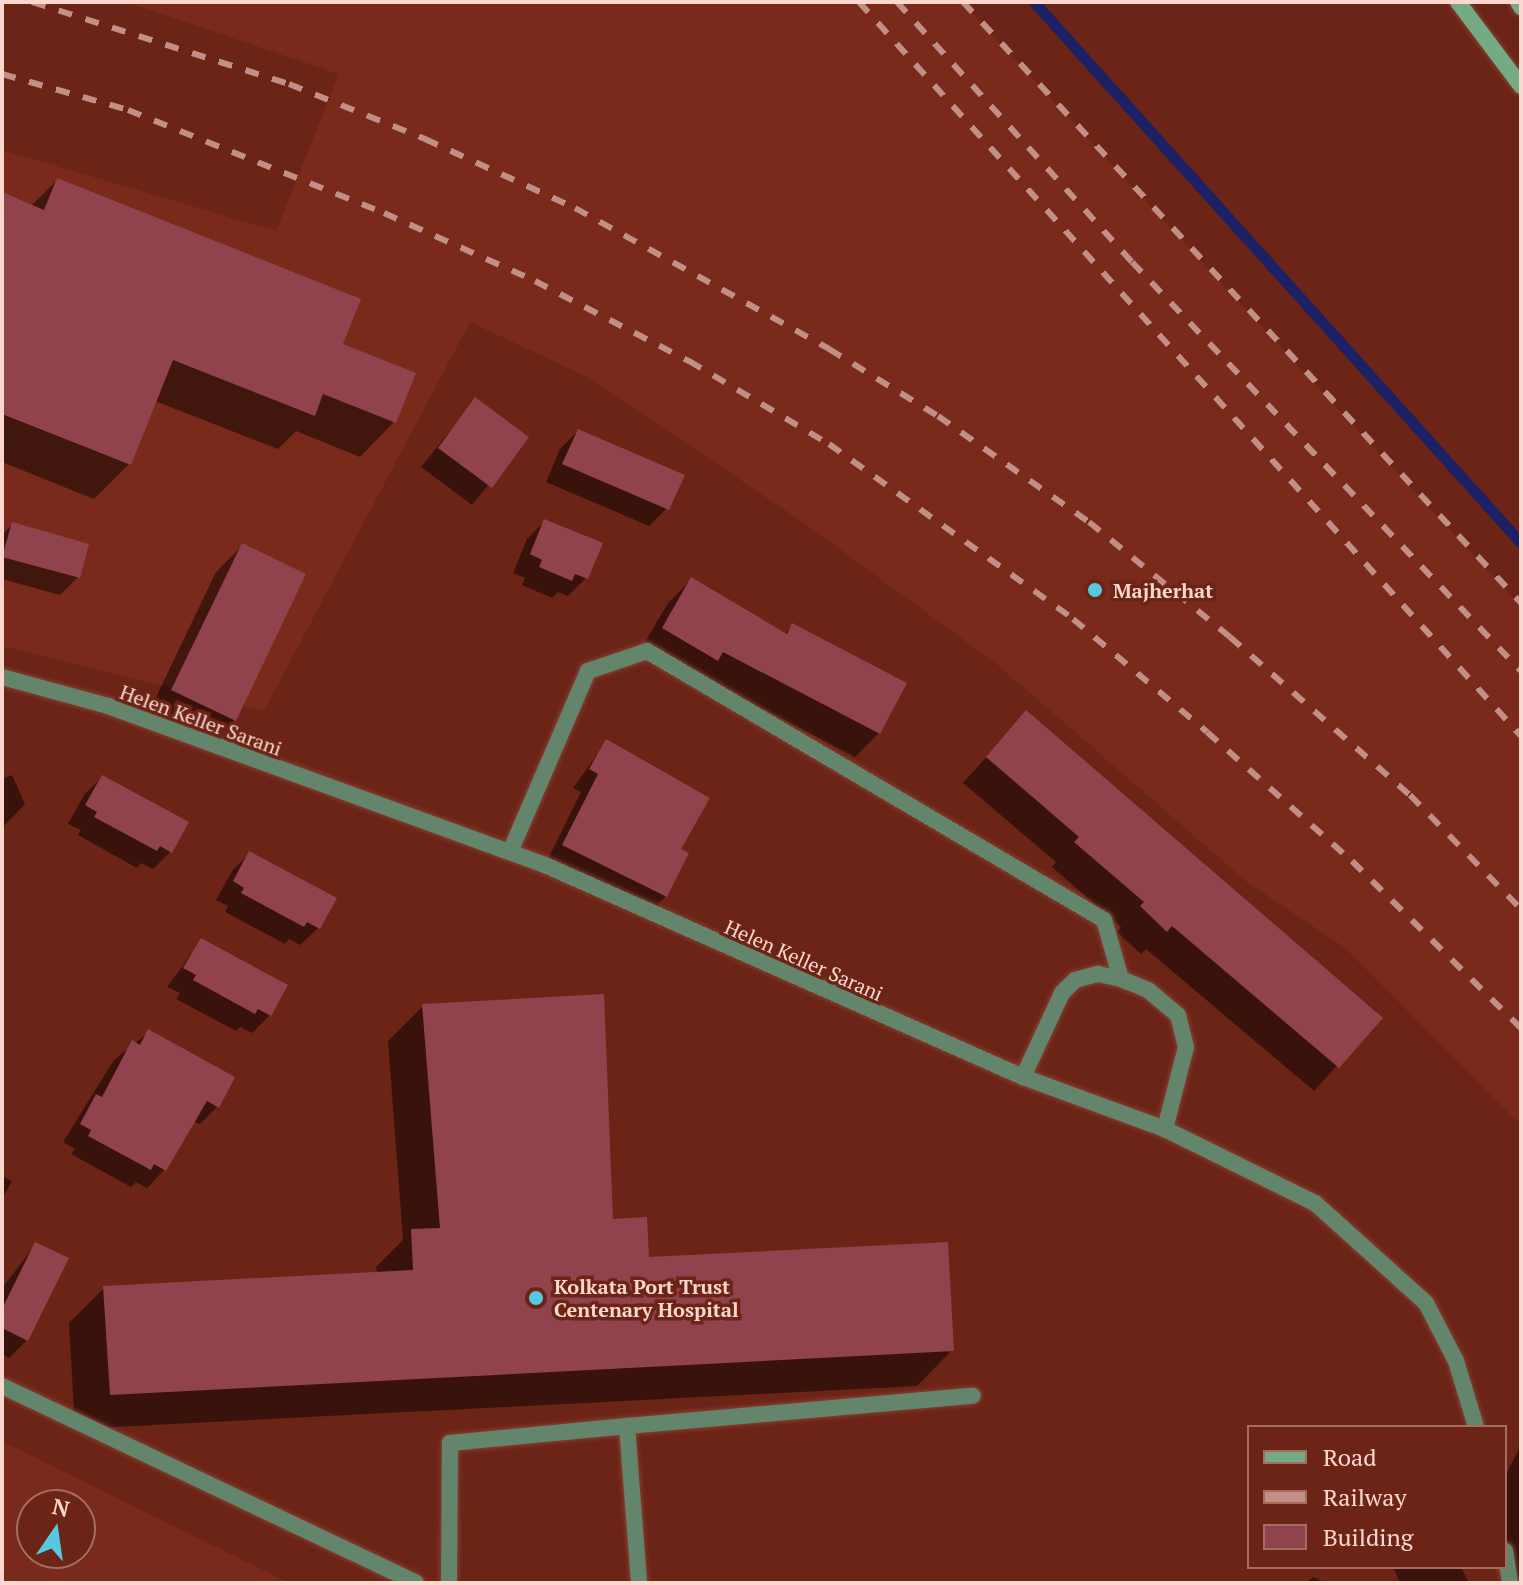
<!DOCTYPE html>
<style>
body{margin:0}
#map{position:relative;width:1523px;height:1585px;overflow:hidden;background:#6c2416;font-family:"PT Serif",serif}
div>[style]{position:absolute}
.built>*{inset:0;background:#7a2a1a}
.shadow>*{inset:0;background:#0007}
.stream>*{height:11px;margin:-5.5px;padding:0 5.5px;transform-origin:5.5px;border-radius:5.5px;background:#1c2166}
.building>*{inset:0;background:#90424d}
.roads{filter:drop-shadow(0 0 2px #834134) drop-shadow(0 0 2px #834134)}
.service>*{height:16px;margin:-8px;padding:0 8px;transform-origin:8px;border-radius:8px;background:#63856c}
.minor>*{height:16px;margin:-8px;padding:0 8px;transform-origin:8px;border-radius:8px;background:#63856c}
.secondary>*{height:16px;margin:-8px;padding:0 8px;transform-origin:8px;border-radius:8px;background:#74ab84}
.rail>*{height:6px;margin-top:-3px;transform-origin:0;background:repeating-linear-gradient(90deg,#c18f85 0 14px,transparent 0 28px)}
.dots>*{width:22px;height:22px;translate:-50% -50%;box-sizing:border-box;border:4px solid #6c2416;border-radius:50%}
span{translate:-50% -50%;white-space:nowrap;text-align:center;line-height:1.15;-webkit-text-stroke:7px #6c2416;paint-order:stroke}
.poi-label{font-size:20px;color:#fbd7cf;font-weight:700}
.left{translate:0 -50%;text-align:left}
.street-label{font-size:20px;color:#fbd7cf}
.frame{position:absolute;inset:0;border:4px solid #fbd7cf;pointer-events:none}
.legend{position:absolute;left:1247px;top:1425px;width:260px;height:144px;box-sizing:border-box;background:#6c2416;border:2px solid #a56c60;margin:0;padding:10px 14px;list-style:none;font-size:24px;color:#fbd7cf}
.legend li{display:flex;align-items:center;gap:16px;height:40px}
.legend b{width:40px;border:2px solid #a56c60}
.north{position:absolute;left:16px;top:1489px;width:80px;height:80px;box-sizing:border-box;background:#6c2416;border:2px solid #a56c60;border-radius:50%;rotate:13deg;font-size:22px;font-weight:700;line-height:32px;text-align:center;color:#fbd7cf}
.north::after{content:'';display:block;margin:auto;width:28px;height:36px;background:#56c9e1;clip-path:polygon(50% 0,100% 100%,50% 72%,0 100%)}
</style>
<div id="map">
<div class="built">
<div style="clip-path:polygon(125px 2px,962px 2px,1521px 607px,1521px 1125px,1344px 947px,1247px 882px,999px 666px,807px 525px,587px 377px,470px 322px,264px 711px,2px 646px,2px 150px,276px 231px,339px 74px)"></div>
<div style="clip-path:polygon(evenodd,2px 1441px,289px 1583px,2px 1583px,2px 1441px,32px 1505px,80px 1505px,80px 1553px,32px 1553px,32px 1505px)"></div>
</div>
<div class="shadow">
<div style="clip-path:polygon(57px 180px,341px 345px,394px 422px,360px 457px,296px 431px,278px 449px,155px 401px,129px 464px,94px 499px,2px 462px,2px 194px,30px 207px)"></div>
<div style="clip-path:polygon(475px 400px,527px 437px,472px 505px,421px 467px)"></div>
<div style="clip-path:polygon(578px 431px,667px 508px,649px 526px,546px 482px,560px 449px)"></div>
<div style="clip-path:polygon(545px 521px,586px 578px,568px 596px,558px 592px,552px 598px,522px 585px,525px 578px,513px 573px,527px 539px)"></div>
<div style="clip-path:polygon(12px 525px,78px 577px,60px 595px,2px 579px,2px 535px)"></div>
<div style="clip-path:polygon(243px 545px,234px 720px,207px 747px,146px 718px,216px 572px)"></div>
<div style="clip-path:polygon(691px 580px,784px 634px,793px 626px,879px 733px,855px 757px,700px 676px,639px 652px,668px 603px)"></div>
<div style="clip-path:polygon(1026px 713px,1380px 1018px,1314px 1091px,1146px 949px,1141px 954px,1117px 932px,1121px 927px,1052px 867px,1056px 862px,963px 783px)"></div>
<div style="clip-path:polygon(606px 742px,678px 849px,666px 896px,648px 914px,546px 863px,581px 792px,573px 788px)"></div>
<div style="clip-path:polygon(12px 775px,25px 804px,2px 828px,2px 779px)"></div>
<div style="clip-path:polygon(102px 777px,171px 851px,153px 869px,141px 863px,137px 868px,78px 835px,81px 830px,68px 824px,84px 795px)"></div>
<div style="clip-path:polygon(250px 853px,318px 928px,300px 945px,289px 939px,285px 944px,225px 912px,228px 906px,216px 900px,232px 871px)"></div>
<div style="clip-path:polygon(201px 941px,270px 1015px,252px 1033px,240px 1027px,236px 1031px,176px 999px,180px 993px,167px 987px)"></div>
<div style="clip-path:polygon(423px 1006px,648px 1259px,952px 1350px,917px 1386px,75px 1429px,69px 1323px,104px 1288px,377px 1273px,376px 1267px,403px 1240px,388px 1041px)"></div>
<div style="clip-path:polygon(149px 1032px,218px 1106px,200px 1124px,193px 1121px,164px 1170px,147px 1188px,136px 1182px,131px 1187px,71px 1154px,75px 1149px,63px 1142px,114px 1060px)"></div>
<div style="clip-path:polygon(2px 1176px,12px 1181px,2px 1199px)"></div>
<div style="clip-path:polygon(36px 1244px,27px 1340px,9px 1358px,2px 1354px,2px 1288px)"></div>
<div style="clip-path:polygon(1521px 1445px,1521px 1583px,1519px 1583px,1505px 1546px,1505px 1476px)"></div>
<div style="clip-path:polygon(1393px 1567px,1461px 1567px,1469px 1583px,1400px 1583px)"></div>
<div style="clip-path:polygon(1313px 1577px,1326px 1583px,1307px 1583px)"></div>
</div>
<div class="stream">
<div style="left:1034px;top:2px;width:728px;rotate:48.01deg"></div>
</div>
<div class="building">
<div style="clip-path:polygon(57px 178px,361px 299px,343px 344px,416px 373px,396px 423px,323px 394px,315px 416px,173px 360px,131px 465px,2px 414px,2px 192px,44px 210px)"></div>
<div style="clip-path:polygon(475px 397px,529px 437px,492px 488px,438px 448px)"></div>
<div style="clip-path:polygon(578px 429px,685px 475px,669px 510px,562px 464px)"></div>
<div style="clip-path:polygon(544px 519px,603px 543px,588px 579px,575px 574px,572px 581px,539px 567px,542px 560px,530px 554px)"></div>
<div style="clip-path:polygon(12px 522px,89px 544px,80px 578px,2px 557px)"></div>
<div style="clip-path:polygon(242px 543px,306px 574px,236px 721px,171px 690px)"></div>
<div style="clip-path:polygon(691px 577px,787px 634px,792px 623px,907px 683px,880px 734px,723px 652px,718px 661px,662px 628px)"></div>
<div style="clip-path:polygon(1026px 710px,1383px 1018px,1339px 1068px,1172px 926px,1167px 932px,1140px 906px,1144px 902px,1074px 842px,1079px 837px,986px 757px)"></div>
<div style="clip-path:polygon(606px 739px,710px 798px,681px 849px,689px 853px,667px 897px,562px 845px,598px 774px,589px 769px)"></div>
<div style="clip-path:polygon(102px 775px,189px 822px,172px 853px,160px 846px,157px 851px,94px 817px,97px 812px,85px 805px)"></div>
<div style="clip-path:polygon(249px 851px,337px 898px,320px 929px,307px 922px,304px 927px,241px 893px,244px 888px,233px 881px)"></div>
<div style="clip-path:polygon(201px 938px,288px 985px,271px 1016px,258px 1009px,255px 1014px,193px 980px,196px 975px,183px 968px)"></div>
<div style="clip-path:polygon(604px 994px,613px 1219px,647px 1217px,649px 1257px,948px 1242px,954px 1351px,110px 1395px,103px 1286px,413px 1270px,411px 1229px,440px 1228px,422px 1004px)"></div>
<div style="clip-path:polygon(148px 1029px,235px 1077px,219px 1108px,207px 1101px,166px 1171px,154px 1164px,151px 1170px,88px 1136px,91px 1130px,80px 1124px,96px 1094px,102px 1097px,132px 1040px,140px 1045px)"></div>
<div style="clip-path:polygon(35px 1242px,69px 1258px,28px 1341px,2px 1328px,2px 1309px)"></div>
</div>
<div class="roads">
<div class="service">
<div style="left:510px;top:852px;width:197px;rotate:-66.7deg"></div>
<div style="left:588px;top:671px;width:62px;rotate:-18.7deg"></div>
<div style="left:647px;top:651px;width:530px;rotate:30.48deg"></div>
<div style="left:1104px;top:920px;width:61px;rotate:73.9deg"></div>
<div style="left:1023px;top:1077px;width:93px;rotate:-65.1deg"></div>
<div style="left:1062px;top:993px;width:18px;rotate:-45deg"></div>
<div style="left:1075px;top:980px;width:24px;rotate:-15deg"></div>
<div style="left:1098px;top:974px;width:24px;rotate:12deg"></div>
<div style="left:1121px;top:979px;width:29px;rotate:22deg"></div>
<div style="left:1148px;top:990px;width:39px;rotate:40deg"></div>
<div style="left:1178px;top:1015px;width:33px;rotate:76deg"></div>
<div style="left:1186px;top:1047px;width:85px;rotate:104.4deg"></div>
<div style="left:627px;top:1426px;width:347px;rotate:-5deg"></div>
<div style="left:449px;top:1583px;width:140px;rotate:-89.6deg"></div>
<div style="left:450px;top:1443px;width:178px;rotate:-5.5deg"></div>
<div style="left:627px;top:1426px;width:157px;rotate:85.6deg"></div>
</div>
<div class="minor">
<div style="left:2px;top:677px;width:110px;rotate:15.3deg"></div>
<div style="left:108px;top:706px;width:465px;rotate:20deg"></div>
<div style="left:545px;top:865px;width:523px;rotate:23.92deg"></div>
<div style="left:1023px;top:1077px;width:151px;rotate:20.1deg"></div>
<div style="left:1165px;top:1129px;width:167px;rotate:26.3deg"></div>
<div style="left:1315px;top:1203px;width:149px;rotate:42deg"></div>
<div style="left:1426px;top:1303px;width:65px;rotate:62.7deg"></div>
<div style="left:1456px;top:1361px;width:69px;rotate:73.1deg"></div>
<div style="left:2px;top:1386px;width:458px;rotate:25.4deg"></div>
<div style="left:1505px;top:1551px;width:32px;rotate:81deg"></div>
</div>
<div class="secondary">
<div style="left:1458px;top:2px;width:105px;rotate:53.1deg"></div>
<div style="left:1518px;top:2px;width:6px;rotate:59deg"></div>
</div>
</div>
<div class="rail">
<div style="left:32px;top:2px;width:270px;rotate:17.7deg"></div>
<div style="left:289px;top:84px;width:147px;rotate:22deg"></div>
<div style="left:425px;top:139px;width:165px;rotate:24.7deg"></div>
<div style="left:575px;top:208px;width:291px;rotate:29deg"></div>
<div style="left:829px;top:349px;width:128px;rotate:31.6deg"></div>
<div style="left:938px;top:416px;width:184px;rotate:35.1deg"></div>
<div style="left:1089px;top:522px;width:182px;rotate:39.2deg"></div>
<div style="left:1230px;top:637px;width:240px;rotate:41.3deg"></div>
<div style="left:1410px;top:795px;width:159px;rotate:45.8deg"></div>
<div style="left:859px;top:2px;width:988px;rotate:47.95deg"></div>
<div style="left:897px;top:2px;width:350px;rotate:47.9deg"></div>
<div style="left:1132px;top:262px;width:564px;rotate:46.44deg"></div>
<div style="left:963px;top:2px;width:820px;rotate:47.12deg"></div>
<div style="left:2px;top:74px;width:131px;rotate:15.9deg"></div>
<div style="left:128px;top:110px;width:276px;rotate:21.9deg"></div>
<div style="left:384px;top:213px;width:166px;rotate:24.2deg"></div>
<div style="left:535px;top:281px;width:174px;rotate:27.5deg"></div>
<div style="left:689px;top:361px;width:163px;rotate:30.7deg"></div>
<div style="left:829px;top:444px;width:300px;rotate:35.6deg"></div>
<div style="left:1073px;top:619px;width:175px;rotate:40.1deg"></div>
<div style="left:1207px;top:732px;width:194px;rotate:41.7deg"></div>
<div style="left:1352px;top:861px;width:238px;rotate:44.7deg"></div>
</div>
<div class="dots">
<div style="left:1095px;top:590px;background:#56c9e1"></div>
<div style="left:536px;top:1298px;background:#56c9e1"></div>
</div>
<div class="poi-label">
<span class="left" style="left:1113px;top:590px">Majherhat</span>
<span class="left" style="left:554px;top:1298px">Kolkata Port Trust<br>Centenary Hospital</span>
</div>
<div class="street-label">
<span style="left:201px;top:720px;rotate:20deg">Helen Keller Sarani</span>
<span style="left:804px;top:960px;rotate:24deg">Helen Keller Sarani</span>
</div>
<div class="frame"></div>
<ul class="legend">
<li><b style="height:10px;background:#74ab84"></b>Road</li>
<li><b style="height:10px;background:#c18f85"></b>Railway</li>
<li><b style="height:22px;background:#90424d"></b>Building</li>
</ul>
<div class="north">N</div>
</div>
